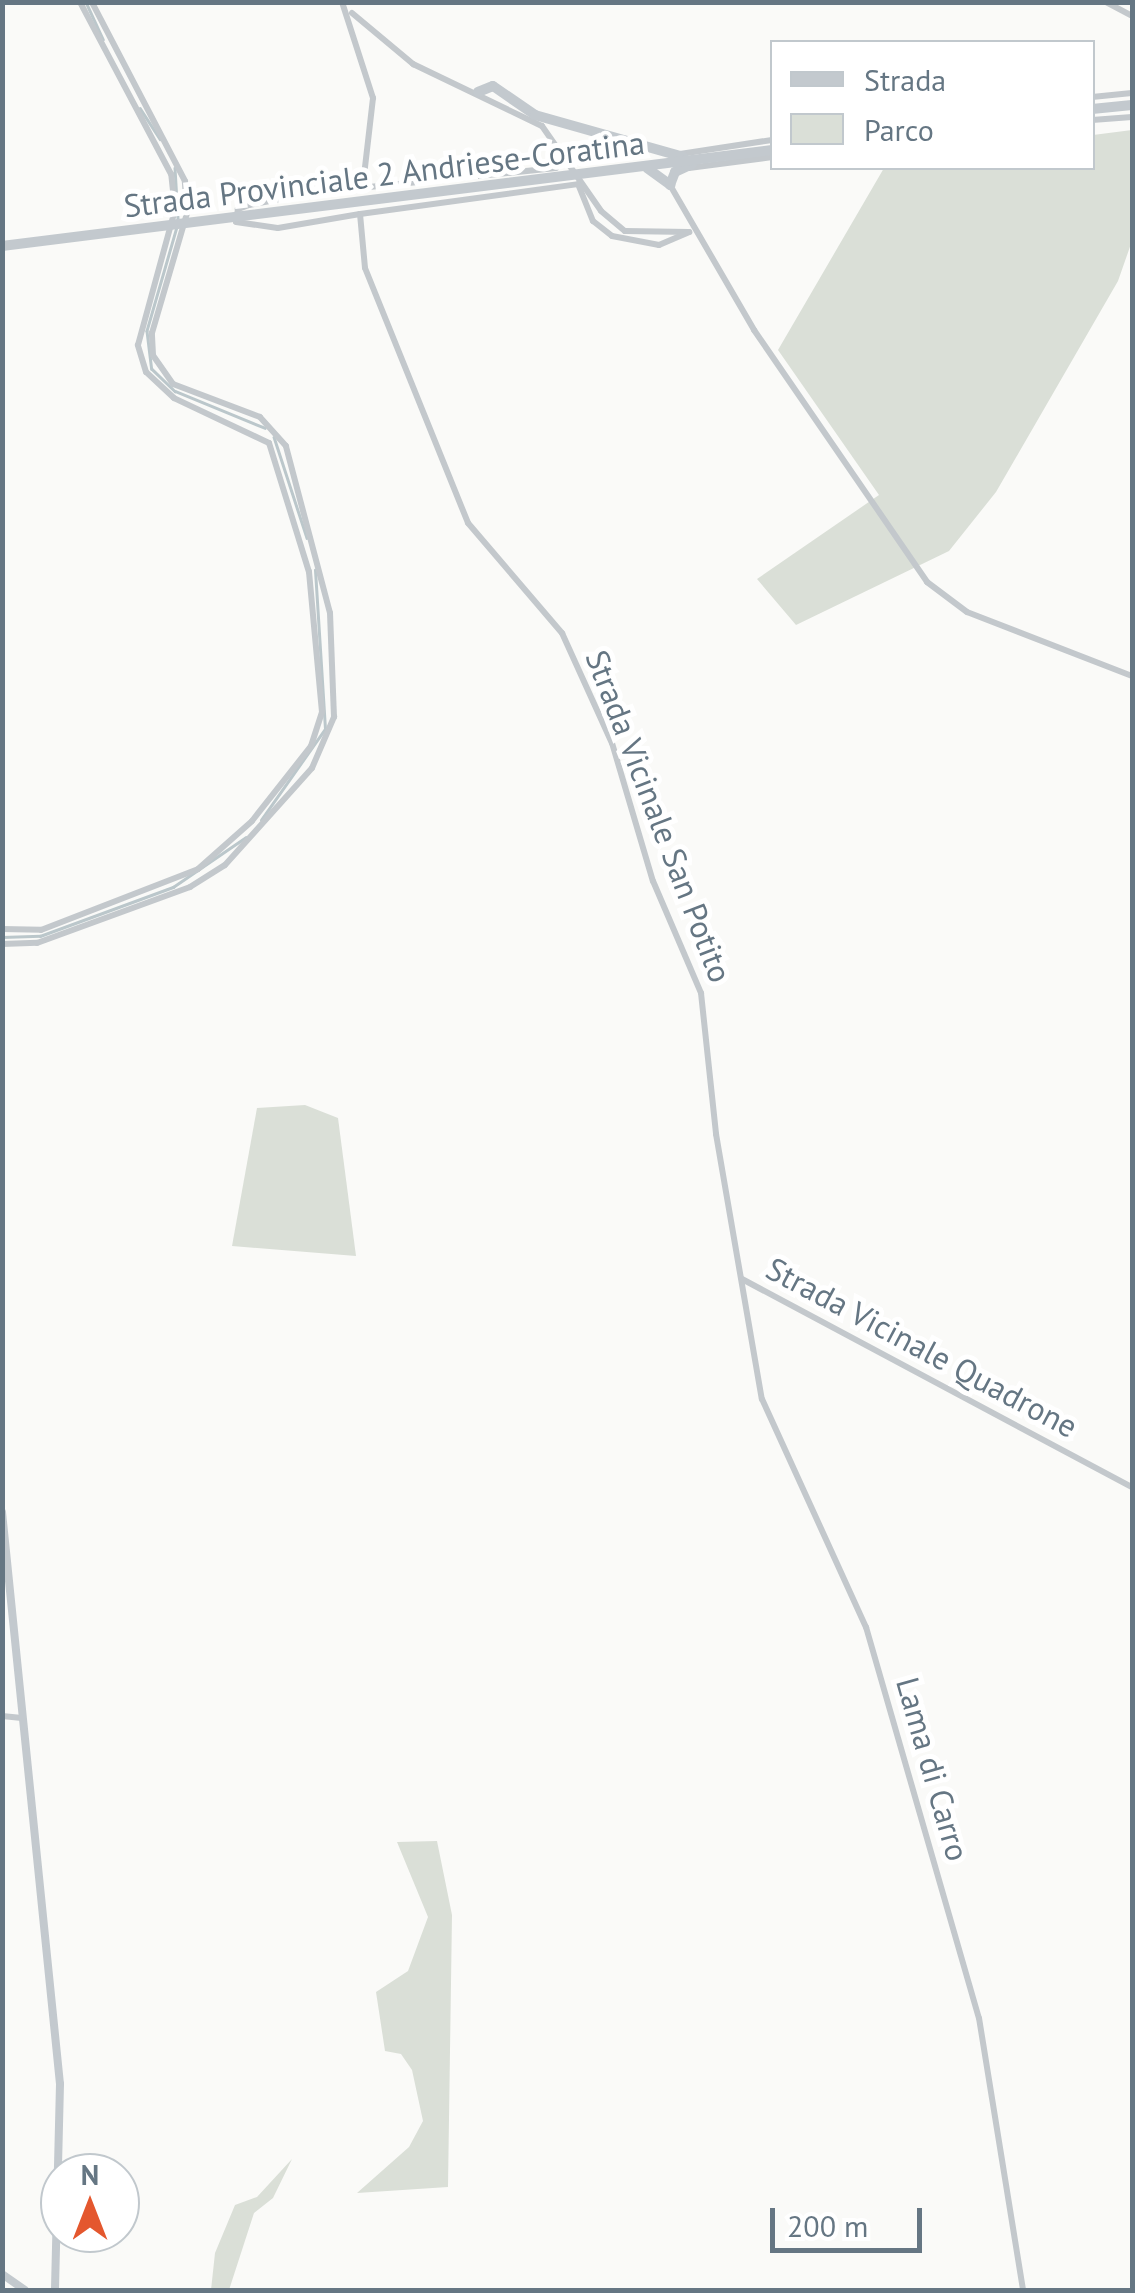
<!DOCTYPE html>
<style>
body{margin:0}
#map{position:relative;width:1135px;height:2293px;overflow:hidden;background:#fafaf8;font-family:"PT Sans",sans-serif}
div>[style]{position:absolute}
.green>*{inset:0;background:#dadfd7}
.stream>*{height:2.5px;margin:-1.25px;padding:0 1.25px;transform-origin:1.25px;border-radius:1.25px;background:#bbc7cb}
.minor>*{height:6px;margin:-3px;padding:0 3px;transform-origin:3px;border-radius:3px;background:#c3c8cc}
.secondary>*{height:8px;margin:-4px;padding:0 4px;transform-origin:4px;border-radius:4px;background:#c3c9ce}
.primary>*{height:10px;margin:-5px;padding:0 5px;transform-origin:5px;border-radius:5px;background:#c3c9ce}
span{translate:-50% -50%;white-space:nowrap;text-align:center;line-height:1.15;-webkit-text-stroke:10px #fff;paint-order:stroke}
.street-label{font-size:32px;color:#657683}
.frame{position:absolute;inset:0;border:5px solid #657683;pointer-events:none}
.legend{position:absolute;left:770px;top:40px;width:325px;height:130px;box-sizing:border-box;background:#fff;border:2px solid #c1c8cd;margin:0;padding:12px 18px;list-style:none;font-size:30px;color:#657683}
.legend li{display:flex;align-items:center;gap:20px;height:50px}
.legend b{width:50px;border:2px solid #c1c8cd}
.north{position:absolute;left:40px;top:2153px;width:100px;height:100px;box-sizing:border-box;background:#fff;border:2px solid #c1c8cd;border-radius:50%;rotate:0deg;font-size:28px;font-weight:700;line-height:40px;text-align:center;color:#657683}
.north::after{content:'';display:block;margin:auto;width:35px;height:45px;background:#e4572e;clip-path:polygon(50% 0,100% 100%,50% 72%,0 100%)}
.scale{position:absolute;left:770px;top:2208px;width:152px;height:45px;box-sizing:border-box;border:5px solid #657683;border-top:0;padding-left:12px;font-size:30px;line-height:35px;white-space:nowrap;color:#657683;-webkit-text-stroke:8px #fff;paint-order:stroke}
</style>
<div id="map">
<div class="green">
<div style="clip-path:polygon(1132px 130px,1132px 241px,1118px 281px,996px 492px,949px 551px,796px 625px,757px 579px,879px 495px,778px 350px,884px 168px,1092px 168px,1093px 135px)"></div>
<div style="clip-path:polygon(305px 1105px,338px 1118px,356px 1256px,232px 1246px,257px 1108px)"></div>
<div style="clip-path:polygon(437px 1841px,452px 1915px,448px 2187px,357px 2193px,409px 2147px,423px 2121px,412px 2070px,401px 2054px,385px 2051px,376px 1992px,408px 1971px,428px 1917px,397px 1842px)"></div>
<div style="clip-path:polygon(292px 2159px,273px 2198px,254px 2213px,229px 2290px,211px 2290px,215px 2253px,235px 2205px,257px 2197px)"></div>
</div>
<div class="stream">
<div style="left:86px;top:2px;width:41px;rotate:65.3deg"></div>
<div style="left:140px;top:108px;width:37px;rotate:57deg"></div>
<div style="left:175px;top:168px;width:51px;rotate:86.6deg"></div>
<div style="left:177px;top:227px;width:108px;rotate:106.1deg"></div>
<div style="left:147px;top:331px;width:38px;rotate:83deg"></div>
<div style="left:152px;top:369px;width:32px;rotate:44deg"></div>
<div style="left:175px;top:391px;width:97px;rotate:22.3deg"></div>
<div style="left:274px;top:437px;width:106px;rotate:71.9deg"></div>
<div style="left:261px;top:820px;width:111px;rotate:-54.9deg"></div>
<div style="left:325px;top:729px;width:159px;rotate:-93.6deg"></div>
<div style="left:2px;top:937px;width:38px;rotate:-2deg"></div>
<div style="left:40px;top:936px;width:142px;rotate:-20.2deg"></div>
<div style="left:173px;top:887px;width:88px;rotate:-34.4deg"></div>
</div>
<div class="minor">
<div style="left:342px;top:2px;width:101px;rotate:72.1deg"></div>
<div style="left:373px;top:98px;width:87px;rotate:96.6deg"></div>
<div style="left:363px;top:184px;width:116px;rotate:169.6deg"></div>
<div style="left:249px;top:205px;width:12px;rotate:160deg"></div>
<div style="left:238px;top:209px;width:13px;rotate:99deg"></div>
<div style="left:236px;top:222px;width:42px;rotate:8.1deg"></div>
<div style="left:278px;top:228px;width:83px;rotate:-9.7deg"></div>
<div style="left:360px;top:214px;width:54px;rotate:84.7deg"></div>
<div style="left:365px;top:268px;width:275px;rotate:68deg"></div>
<div style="left:468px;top:523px;width:145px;rotate:49.5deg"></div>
<div style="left:562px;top:633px;width:121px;rotate:65.6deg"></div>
<div style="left:612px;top:743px;width:144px;rotate:73.5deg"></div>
<div style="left:653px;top:881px;width:122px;rotate:66.8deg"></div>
<div style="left:701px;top:993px;width:142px;rotate:83.9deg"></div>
<div style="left:716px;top:1134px;width:269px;rotate:80.2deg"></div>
<div style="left:762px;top:1399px;width:251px;rotate:65.5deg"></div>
<div style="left:866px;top:1627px;width:407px;rotate:73.9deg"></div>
<div style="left:979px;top:2018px;width:276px;rotate:80.8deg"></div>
<div style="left:1106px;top:2px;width:30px;rotate:28deg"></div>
<div style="left:352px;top:13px;width:80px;rotate:39.9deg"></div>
<div style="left:413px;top:64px;width:143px;rotate:25.7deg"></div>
<div style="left:542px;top:126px;width:103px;rotate:55.2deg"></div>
<div style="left:601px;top:211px;width:31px;rotate:40deg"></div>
<div style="left:625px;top:231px;width:64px;rotate:0.9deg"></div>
<div style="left:1092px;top:97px;width:40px;rotate:-5.7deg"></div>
<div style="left:1092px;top:120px;width:40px;rotate:-4.3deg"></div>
<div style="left:680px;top:154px;width:93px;rotate:-8.7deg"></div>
<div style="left:689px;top:168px;width:84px;rotate:-7.5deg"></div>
<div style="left:670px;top:185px;width:168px;rotate:59.9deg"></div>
<div style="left:754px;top:330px;width:306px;rotate:55.5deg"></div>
<div style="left:927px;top:582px;width:50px;rotate:36.9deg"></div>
<div style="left:967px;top:612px;width:177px;rotate:21.2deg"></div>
<div style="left:359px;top:188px;width:198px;rotate:-5.8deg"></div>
<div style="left:360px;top:214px;width:220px;rotate:-7.8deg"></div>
<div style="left:578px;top:184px;width:40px;rotate:68deg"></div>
<div style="left:593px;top:221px;width:24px;rotate:38deg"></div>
<div style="left:612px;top:236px;width:48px;rotate:10.8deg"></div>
<div style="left:659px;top:245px;width:33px;rotate:-23deg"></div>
<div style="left:2px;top:929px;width:39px;rotate:1deg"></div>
<div style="left:41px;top:930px;width:168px;rotate:-21.2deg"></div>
<div style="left:198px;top:869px;width:72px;rotate:-41.6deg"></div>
<div style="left:252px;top:821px;width:95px;rotate:-51.8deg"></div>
<div style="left:311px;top:746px;width:36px;rotate:-72deg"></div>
<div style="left:322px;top:712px;width:141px;rotate:-95.3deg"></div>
<div style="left:309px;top:572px;width:135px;rotate:-107.2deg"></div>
<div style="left:269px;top:443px;width:105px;rotate:-154.7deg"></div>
<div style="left:174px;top:398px;width:38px;rotate:-137deg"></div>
<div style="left:146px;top:372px;width:28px;rotate:-107deg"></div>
<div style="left:138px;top:345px;width:140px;rotate:-74.7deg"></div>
<div style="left:175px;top:210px;width:36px;rotate:-96deg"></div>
<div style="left:171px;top:174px;width:195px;rotate:-117.9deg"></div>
<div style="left:2px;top:944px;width:35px;rotate:-2deg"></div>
<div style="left:37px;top:943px;width:163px;rotate:-20.1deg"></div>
<div style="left:190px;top:887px;width:41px;rotate:-32.2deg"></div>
<div style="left:225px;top:865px;width:130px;rotate:-48.1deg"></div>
<div style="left:312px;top:768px;width:56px;rotate:-66.7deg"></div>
<div style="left:334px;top:717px;width:104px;rotate:-92.2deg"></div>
<div style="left:330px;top:613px;width:173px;rotate:-104.8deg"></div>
<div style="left:286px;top:446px;width:39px;rotate:-132deg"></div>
<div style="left:260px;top:417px;width:93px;rotate:-159.2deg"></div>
<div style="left:173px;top:384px;width:35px;rotate:-125deg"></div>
<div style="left:153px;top:355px;width:22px;rotate:-93deg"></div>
<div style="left:152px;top:333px;width:125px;rotate:-73.7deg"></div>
<div style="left:187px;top:213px;width:32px;rotate:-94deg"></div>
<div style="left:185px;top:181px;width:202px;rotate:-117.5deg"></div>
<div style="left:742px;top:1279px;width:442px;rotate:28.1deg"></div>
<div style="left:2px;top:1716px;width:20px;rotate:6deg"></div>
</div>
<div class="secondary">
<div style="left:2px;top:1512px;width:575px;rotate:84.21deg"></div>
<div style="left:60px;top:2084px;width:206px;rotate:91.4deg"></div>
<div style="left:2px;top:2274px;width:28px;rotate:35deg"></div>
</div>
<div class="primary">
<div style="left:478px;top:92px;width:16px;rotate:-22deg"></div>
<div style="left:493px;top:86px;width:51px;rotate:34.6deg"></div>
<div style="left:535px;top:115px;width:154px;rotate:15.8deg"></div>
<div style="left:1092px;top:109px;width:40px;rotate:-5.7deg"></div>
<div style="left:647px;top:168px;width:29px;rotate:36deg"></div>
<div style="left:670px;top:185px;width:14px;rotate:-69deg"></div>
<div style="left:675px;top:172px;width:19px;rotate:-25deg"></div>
<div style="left:2px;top:246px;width:776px;rotate:-7.11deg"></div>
</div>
<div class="street-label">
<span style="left:384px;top:174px;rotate:-7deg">Strada Provinciale 2 Andriese-Coratina</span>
<span style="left:659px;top:816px;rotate:69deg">Strada Vicinale San Potito</span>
<span style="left:922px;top:1347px;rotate:28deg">Strada Vicinale Quadrone</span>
<span style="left:933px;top:1769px;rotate:74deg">Lama di Carro</span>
</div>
<div class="frame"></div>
<ul class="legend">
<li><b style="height:12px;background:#c3c9ce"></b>Strada</li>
<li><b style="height:28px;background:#dadfd7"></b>Parco</li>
</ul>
<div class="north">N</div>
<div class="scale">200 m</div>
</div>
